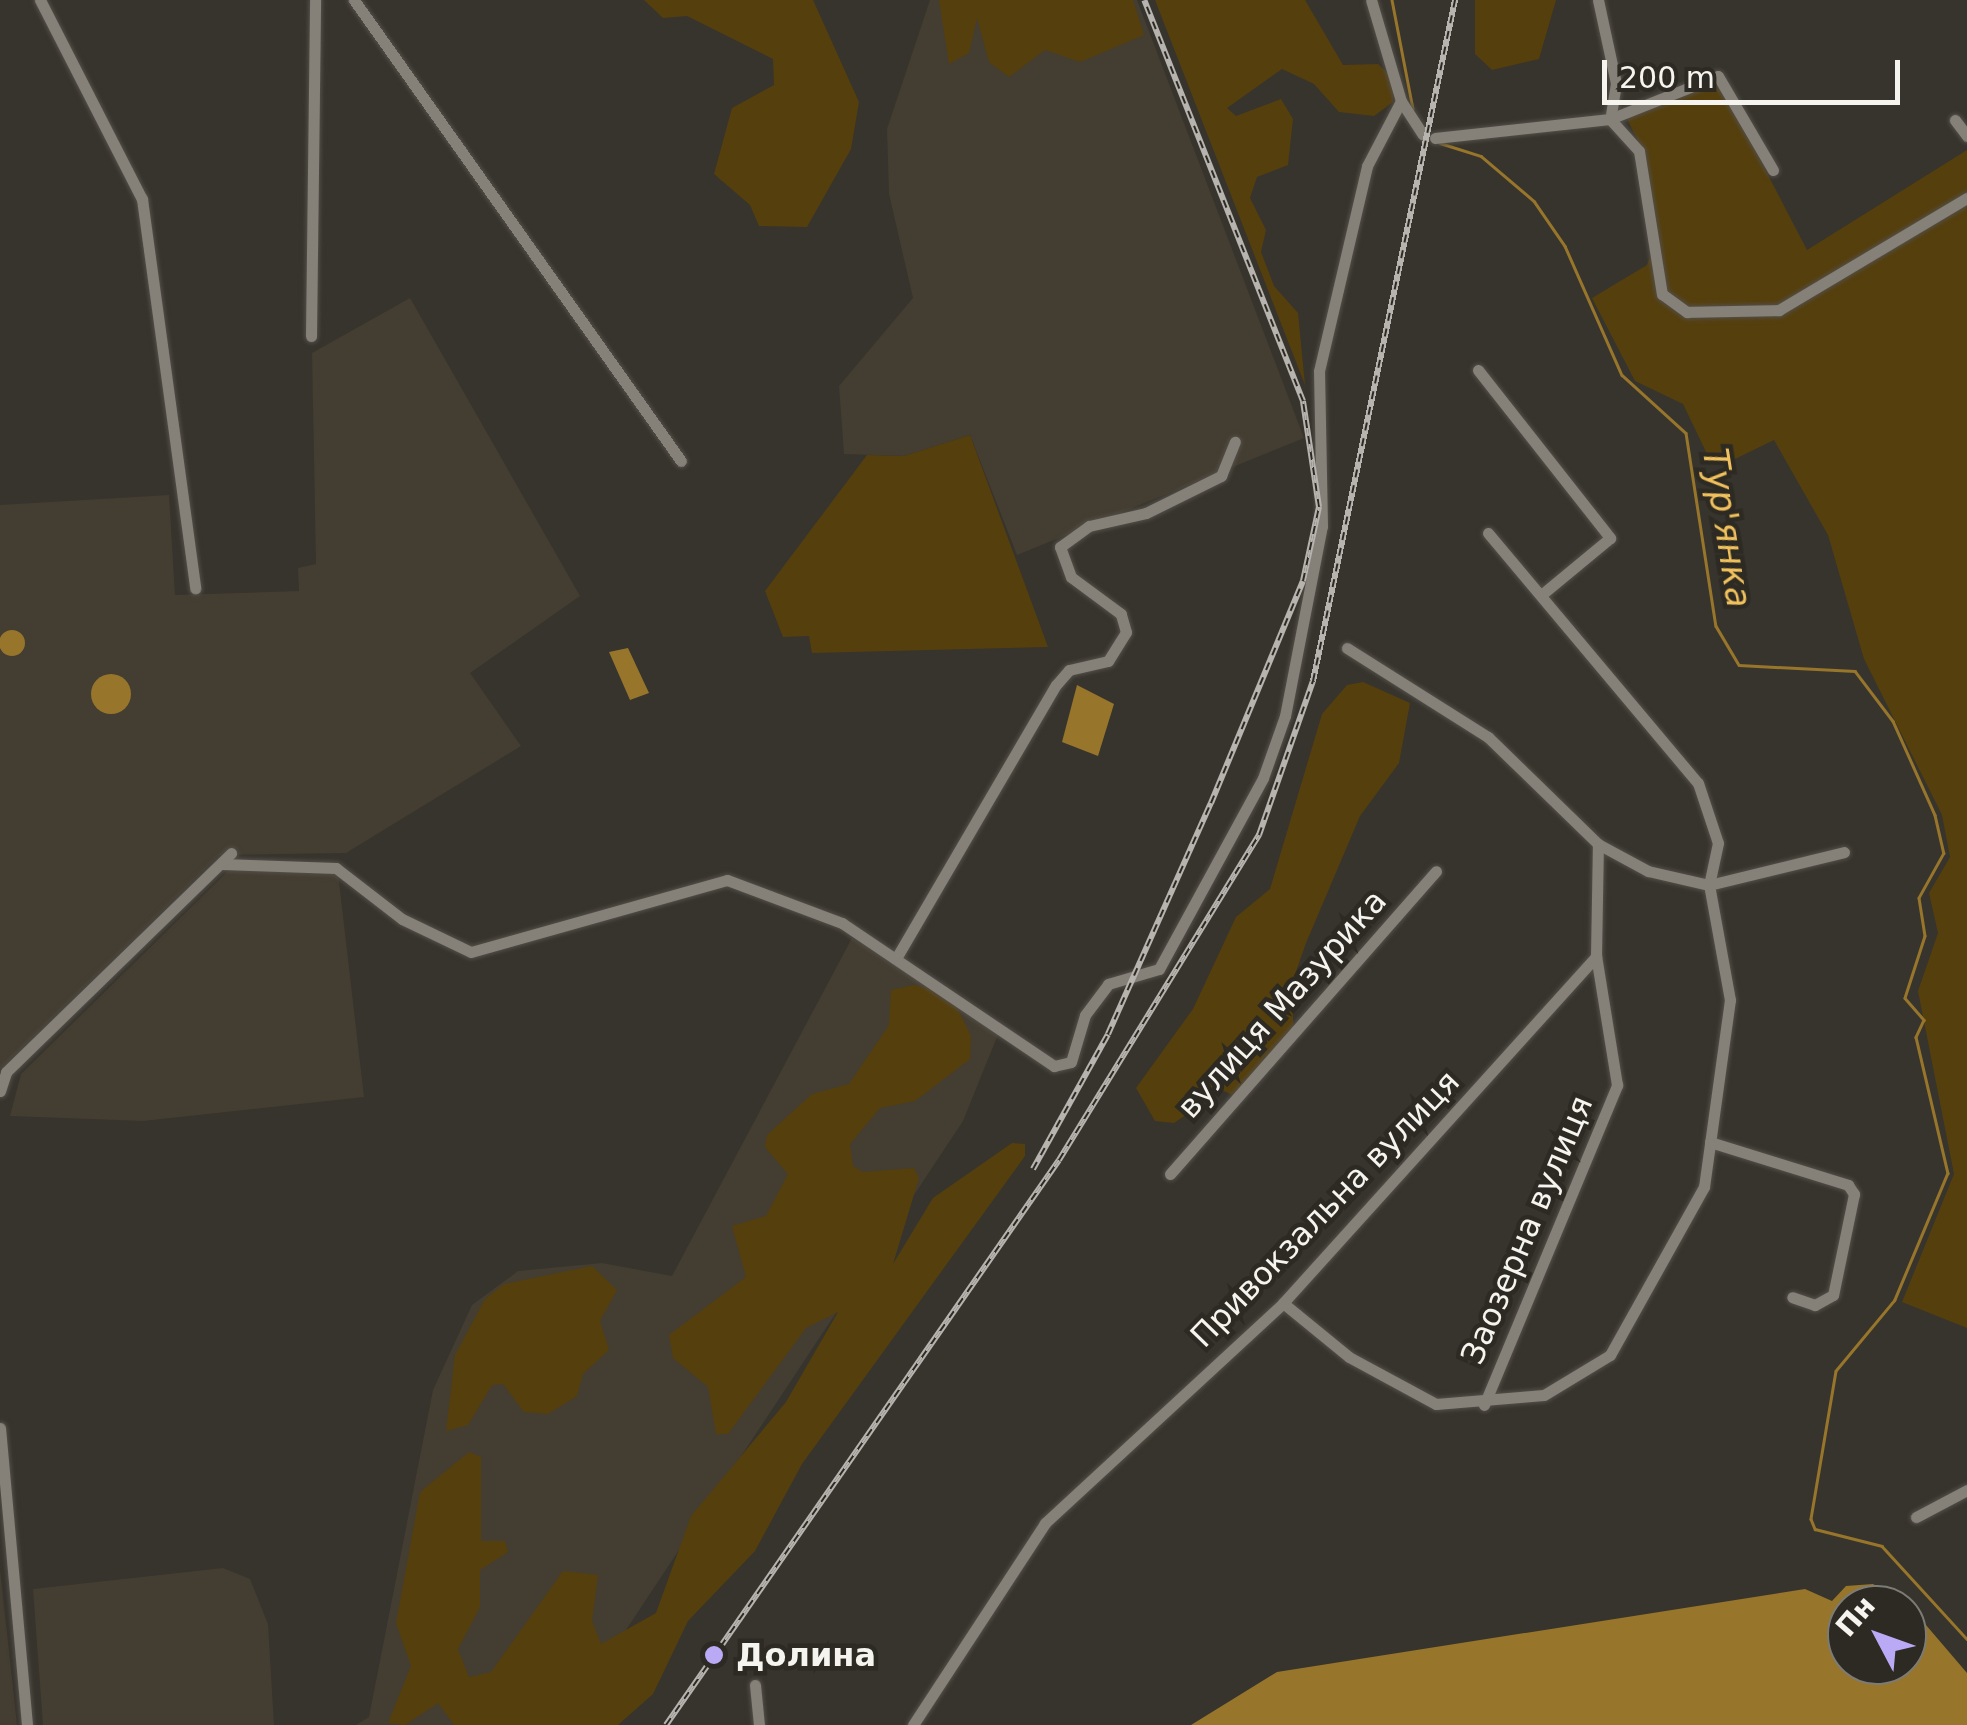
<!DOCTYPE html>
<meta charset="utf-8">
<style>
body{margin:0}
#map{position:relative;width:1967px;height:1725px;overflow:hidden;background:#37342d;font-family:"DejaVu Sans",sans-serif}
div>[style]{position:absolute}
.built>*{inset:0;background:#443d31}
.green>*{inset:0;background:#553f0d}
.water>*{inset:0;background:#97752b}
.round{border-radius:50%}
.stream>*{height:2.5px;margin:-1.25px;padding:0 1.25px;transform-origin:1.25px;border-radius:1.25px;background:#97752b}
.roads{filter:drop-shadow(0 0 2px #534f49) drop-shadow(0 0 2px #534f49)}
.minor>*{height:11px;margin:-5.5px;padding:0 5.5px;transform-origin:5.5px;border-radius:5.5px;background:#858179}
.rail>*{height:6px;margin-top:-3px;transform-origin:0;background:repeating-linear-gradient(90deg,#2d2a23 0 8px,#b7b4af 0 16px);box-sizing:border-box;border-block:2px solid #b7b4af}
.dots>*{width:28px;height:28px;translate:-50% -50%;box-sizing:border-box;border:5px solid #2d2a23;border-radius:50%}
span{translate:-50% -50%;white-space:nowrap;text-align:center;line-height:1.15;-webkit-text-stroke:9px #2d2a23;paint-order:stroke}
.street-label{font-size:32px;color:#f6f4ef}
.poi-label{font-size:32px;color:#f6f4ef;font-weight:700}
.left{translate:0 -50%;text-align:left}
.water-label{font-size:35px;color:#f1c15d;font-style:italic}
.north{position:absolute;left:1827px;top:1585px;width:100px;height:100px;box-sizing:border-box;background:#2d2a23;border:2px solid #7d7b75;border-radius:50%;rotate:311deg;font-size:28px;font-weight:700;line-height:40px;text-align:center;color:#f6f4ef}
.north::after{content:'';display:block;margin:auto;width:35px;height:45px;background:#baaaf6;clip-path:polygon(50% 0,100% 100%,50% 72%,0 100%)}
.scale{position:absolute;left:1602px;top:60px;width:298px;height:45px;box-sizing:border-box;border:5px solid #f6f4ef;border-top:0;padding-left:12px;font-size:30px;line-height:35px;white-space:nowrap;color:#f6f4ef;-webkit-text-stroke:8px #2d2a23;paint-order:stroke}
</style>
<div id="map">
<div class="built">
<div style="clip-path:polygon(930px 0,1137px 0,1304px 438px,1017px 555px,970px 435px,904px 456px,844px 454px,839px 386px,913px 298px,889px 194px,887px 129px)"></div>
<div style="clip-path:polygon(410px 298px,580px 596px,470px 673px,521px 746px,346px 853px,219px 855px,0 1069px,0 505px,169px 495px,175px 595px,299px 591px,298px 568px,316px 564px,312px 353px)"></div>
<div style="clip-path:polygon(318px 869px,338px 873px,364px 1097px,143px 1121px,10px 1116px,21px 1074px,228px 871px)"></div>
<div style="clip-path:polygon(852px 938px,999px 1032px,963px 1121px,563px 1725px,356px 1725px,369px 1717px,433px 1390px,472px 1305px,518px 1271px,602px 1263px,672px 1276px)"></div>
<div style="clip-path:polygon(223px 1568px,250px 1579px,268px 1624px,274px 1725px,43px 1725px,33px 1589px)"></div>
<div style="clip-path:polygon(0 1569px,17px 1725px,0 1725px)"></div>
</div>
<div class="green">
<div style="clip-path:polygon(644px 0,813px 0,859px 102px,851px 149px,807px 227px,759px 226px,750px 205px,714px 174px,732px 108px,774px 85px,773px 59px,687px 16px,663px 18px)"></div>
<div style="clip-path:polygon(939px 0,1133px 0,1144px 35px,1080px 62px,1045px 50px,1009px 77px,989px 62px,977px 18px,969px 53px,949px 64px)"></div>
<div style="clip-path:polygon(1155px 0,1305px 0,1343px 65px,1378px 64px,1394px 79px,1393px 102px,1374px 116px,1339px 112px,1314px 84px,1282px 69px,1227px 108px,1236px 116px,1281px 99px,1293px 119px,1288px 165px,1257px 177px,1250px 198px,1266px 230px,1261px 252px,1274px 286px,1298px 313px,1305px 385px)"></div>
<div style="clip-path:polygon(1475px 0,1556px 0,1539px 59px,1492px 70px,1475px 54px)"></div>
<div style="clip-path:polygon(1718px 79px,1807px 250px,1967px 150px,1967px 1328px,1902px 1302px,1954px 1174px,1918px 991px,1938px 933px,1929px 893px,1950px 857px,1942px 815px,1864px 659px,1828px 535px,1774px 440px,1733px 460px,1708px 456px,1683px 404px,1635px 381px,1592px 298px,1647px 265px,1658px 236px,1643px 151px,1625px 115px)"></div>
<div style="clip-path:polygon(970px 435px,1048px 647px,812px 653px,809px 636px,783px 637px,765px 591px,867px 455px,904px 456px)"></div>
<div style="clip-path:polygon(1363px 682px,1410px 703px,1399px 763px,1360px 816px,1306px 943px,1291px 986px,1294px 1031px,1236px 1097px,1222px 1090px,1174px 1123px,1155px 1121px,1136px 1088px,1193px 1009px,1236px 917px,1270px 889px,1322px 714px,1347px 685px)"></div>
<div style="clip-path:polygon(914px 985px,950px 993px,971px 1036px,970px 1059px,915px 1101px,880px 1108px,850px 1144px,853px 1166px,863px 1172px,914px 1168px,919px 1178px,893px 1264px,933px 1198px,1012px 1143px,1025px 1144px,1025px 1156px,802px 1464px,755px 1551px,688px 1621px,653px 1694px,618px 1725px,454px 1725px,438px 1703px,405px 1725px,388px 1723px,411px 1666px,396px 1623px,420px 1492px,469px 1452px,481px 1457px,481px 1541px,505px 1541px,508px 1552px,480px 1570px,480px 1607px,458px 1649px,469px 1677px,491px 1672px,563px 1571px,598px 1575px,592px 1621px,601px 1644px,656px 1613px,691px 1516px,786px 1402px,838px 1312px,806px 1328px,728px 1434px,716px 1434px,708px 1387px,673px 1358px,669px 1335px,746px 1277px,732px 1226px,766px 1216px,788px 1174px,765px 1147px,767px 1135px,812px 1094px,849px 1084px,889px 1025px,891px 990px)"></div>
<div style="clip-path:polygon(592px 1266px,617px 1290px,600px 1321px,609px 1350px,583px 1374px,577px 1396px,548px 1414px,524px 1412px,503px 1384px,492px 1385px,468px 1425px,446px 1431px,455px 1355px,485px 1299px,504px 1284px)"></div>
</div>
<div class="water">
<div class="round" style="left:-1px;top:630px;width:26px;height:26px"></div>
<div style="clip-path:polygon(628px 648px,649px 693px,630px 700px,609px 652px)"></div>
<div class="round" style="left:91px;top:674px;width:40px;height:40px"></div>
<div style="clip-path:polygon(1077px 685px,1114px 704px,1098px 756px,1062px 742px)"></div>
<div style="clip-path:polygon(evenodd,1873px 1584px,1908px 1604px,1967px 1673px,1967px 1725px,1191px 1725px,1277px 1672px,1805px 1589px,1832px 1601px,1846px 1586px,1873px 1584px,1847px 1605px,1907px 1605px,1907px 1665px,1847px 1665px,1847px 1605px)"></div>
</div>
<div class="stream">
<div style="left:1392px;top:0;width:111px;rotate:79.1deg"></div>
<div style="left:1440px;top:143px;width:43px;rotate:17.6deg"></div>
<div style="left:1481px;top:156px;width:70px;rotate:40.3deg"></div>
<div style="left:1534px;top:201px;width:55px;rotate:55.4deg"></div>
<div style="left:1565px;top:246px;width:141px;rotate:66.2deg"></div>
<div style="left:1622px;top:375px;width:86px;rotate:42.2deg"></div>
<div style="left:1686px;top:433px;width:195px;rotate:81.2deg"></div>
<div style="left:1716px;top:626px;width:45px;rotate:59.5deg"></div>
<div style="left:1739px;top:665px;width:116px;rotate:3deg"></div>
<div style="left:1855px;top:671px;width:63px;rotate:52.8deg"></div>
<div style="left:1893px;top:721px;width:103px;rotate:65.9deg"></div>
<div style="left:1935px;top:815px;width:39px;rotate:77deg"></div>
<div style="left:1944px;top:853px;width:51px;rotate:119.1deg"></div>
<div style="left:1919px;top:898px;width:38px;rotate:81deg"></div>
<div style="left:1925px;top:936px;width:65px;rotate:107.9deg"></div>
<div style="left:1905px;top:998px;width:29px;rotate:49deg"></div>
<div style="left:1924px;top:1020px;width:19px;rotate:115deg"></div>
<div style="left:1916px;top:1037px;width:140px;rotate:76.8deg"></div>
<div style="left:1948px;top:1173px;width:138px;rotate:112.7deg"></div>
<div style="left:1895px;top:1300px;width:92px;rotate:129.7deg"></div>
<div style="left:1836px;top:1371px;width:150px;rotate:99.6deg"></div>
<div style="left:1811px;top:1519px;width:11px;rotate:68deg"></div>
<div style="left:1815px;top:1529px;width:69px;rotate:14.2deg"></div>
<div style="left:1882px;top:1546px;width:126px;rotate:47.6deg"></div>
</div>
<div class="roads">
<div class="minor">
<div style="left:40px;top:0;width:224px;rotate:62.9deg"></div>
<div style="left:142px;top:199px;width:393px;rotate:82.2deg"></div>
<div style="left:354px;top:0;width:565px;rotate:54.65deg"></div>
<div style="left:1598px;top:0;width:85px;rotate:77.8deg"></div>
<div style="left:1616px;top:83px;width:36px;rotate:99deg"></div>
<div style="left:1610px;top:119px;width:116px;rotate:-21.7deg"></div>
<div style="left:1718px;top:76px;width:109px;rotate:59.7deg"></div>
<div style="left:1401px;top:101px;width:40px;rotate:57.1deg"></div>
<div style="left:1955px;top:120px;width:20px;rotate:53deg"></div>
<div style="left:1435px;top:138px;width:176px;rotate:-6.2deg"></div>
<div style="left:1610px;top:119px;width:43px;rotate:47.8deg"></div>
<div style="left:1639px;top:151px;width:145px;rotate:80.9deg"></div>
<div style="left:1662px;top:294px;width:31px;rotate:36deg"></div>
<div style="left:1687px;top:312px;width:92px;rotate:-1.2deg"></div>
<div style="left:1779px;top:310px;width:219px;rotate:-30.8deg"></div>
<div style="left:311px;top:336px;width:336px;rotate:-89.3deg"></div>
<div style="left:1478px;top:370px;width:214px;rotate:51.8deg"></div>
<div style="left:1610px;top:538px;width:89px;rotate:140.4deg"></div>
<div style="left:1488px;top:533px;width:326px;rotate:50deg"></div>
<div style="left:1698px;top:783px;width:63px;rotate:71.6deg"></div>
<div style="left:1718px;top:843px;width:43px;rotate:102.1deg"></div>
<div style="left:1347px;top:648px;width:167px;rotate:32.3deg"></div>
<div style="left:1488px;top:737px;width:153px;rotate:44.2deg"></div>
<div style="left:1598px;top:844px;width:57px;rotate:28.4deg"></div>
<div style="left:1648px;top:871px;width:63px;rotate:12.9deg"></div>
<div style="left:1709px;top:885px;width:139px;rotate:-13.7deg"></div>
<div style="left:222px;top:864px;width:114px;rotate:2deg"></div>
<div style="left:336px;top:868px;width:83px;rotate:37.7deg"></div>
<div style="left:402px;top:919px;width:76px;rotate:25.6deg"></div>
<div style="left:471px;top:952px;width:266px;rotate:-15.7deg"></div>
<div style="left:727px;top:880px;width:123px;rotate:20.5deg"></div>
<div style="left:842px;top:923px;width:256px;rotate:34deg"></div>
<div style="left:1054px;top:1066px;width:17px;rotate:-13deg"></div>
<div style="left:1071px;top:1062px;width:49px;rotate:-73.4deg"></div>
<div style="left:1085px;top:1015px;width:39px;rotate:-53deg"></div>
<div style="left:1108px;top:984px;width:53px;rotate:-16.4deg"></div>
<div style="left:1159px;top:969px;width:217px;rotate:-61.4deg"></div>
<div style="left:1263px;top:778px;width:66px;rotate:-70.5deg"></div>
<div style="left:1285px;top:716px;width:194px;rotate:-79deg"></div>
<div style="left:1322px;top:526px;width:155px;rotate:-91.1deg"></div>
<div style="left:1319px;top:371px;width:211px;rotate:-76.8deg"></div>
<div style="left:1367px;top:166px;width:73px;rotate:-62.4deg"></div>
<div style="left:1401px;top:101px;width:105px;rotate:-106.5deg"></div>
<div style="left:898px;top:955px;width:313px;rotate:-59.7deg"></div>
<div style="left:1056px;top:685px;width:20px;rotate:-49deg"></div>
<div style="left:1069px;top:670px;width:40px;rotate:-13deg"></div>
<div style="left:1108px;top:661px;width:34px;rotate:-58deg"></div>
<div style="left:1126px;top:632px;width:19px;rotate:-106deg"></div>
<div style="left:1121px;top:614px;width:62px;rotate:-143.5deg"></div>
<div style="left:1071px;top:577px;width:32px;rotate:-110deg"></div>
<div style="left:1060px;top:547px;width:36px;rotate:-36deg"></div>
<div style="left:1089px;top:526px;width:58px;rotate:-12.8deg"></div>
<div style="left:1146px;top:513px;width:84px;rotate:-26.3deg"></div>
<div style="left:1221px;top:476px;width:37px;rotate:-68deg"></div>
<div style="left:0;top:1091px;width:20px;rotate:-72deg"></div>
<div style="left:6px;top:1072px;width:314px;rotate:-44.2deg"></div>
<div style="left:1710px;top:1142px;width:145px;rotate:17.3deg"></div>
<div style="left:1848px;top:1185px;width:11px;rotate:56deg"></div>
<div style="left:1854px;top:1194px;width:103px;rotate:101.7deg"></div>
<div style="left:1833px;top:1295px;width:21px;rotate:151deg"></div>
<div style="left:1815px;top:1305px;width:24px;rotate:-161deg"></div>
<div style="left:1170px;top:1174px;width:403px;rotate:-48.7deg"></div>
<div style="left:1283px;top:1303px;width:85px;rotate:39.3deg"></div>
<div style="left:1349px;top:1357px;width:99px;rotate:28.4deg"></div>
<div style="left:1436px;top:1404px;width:108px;rotate:-4.8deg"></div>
<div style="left:1544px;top:1395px;width:77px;rotate:-31.2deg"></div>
<div style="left:1610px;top:1355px;width:193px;rotate:-60.8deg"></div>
<div style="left:1704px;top:1187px;width:189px;rotate:-82.1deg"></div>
<div style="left:1730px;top:1000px;width:117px;rotate:-100.3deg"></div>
<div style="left:1484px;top:1405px;width:347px;rotate:-67.4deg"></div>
<div style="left:1617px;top:1085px;width:131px;rotate:-99.2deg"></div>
<div style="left:0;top:1428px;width:298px;rotate:84.8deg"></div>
<div style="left:1916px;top:1517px;width:58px;rotate:-27.9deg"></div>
<div style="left:755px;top:1685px;width:40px;rotate:84.3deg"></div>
<div style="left:913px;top:1725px;width:241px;rotate:-56.8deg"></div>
<div style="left:1045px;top:1523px;width:324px;rotate:-42.7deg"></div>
<div style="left:1283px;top:1303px;width:467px;rotate:-47.9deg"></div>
<div style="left:1596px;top:956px;width:112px;rotate:-89deg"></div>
</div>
</div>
<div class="rail">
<div style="left:1033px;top:1169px;width:154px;rotate:-60.9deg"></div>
<div style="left:1108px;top:1034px;width:253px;rotate:-66deg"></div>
<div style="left:1211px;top:803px;width:240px;rotate:-67.5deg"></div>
<div style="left:1303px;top:581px;width:76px;rotate:-77.8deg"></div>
<div style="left:1319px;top:507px;width:107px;rotate:-98.6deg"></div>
<div style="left:1303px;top:401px;width:431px;rotate:-111.6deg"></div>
<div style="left:666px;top:1725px;width:688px;rotate:-55.18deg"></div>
<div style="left:1059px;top:1160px;width:382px;rotate:-58.4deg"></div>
<div style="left:1259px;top:835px;width:163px;rotate:-70.7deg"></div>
<div style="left:1313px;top:681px;width:696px;rotate:-78.22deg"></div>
</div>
<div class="dots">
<div style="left:714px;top:1655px;background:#baaaf6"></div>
</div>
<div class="street-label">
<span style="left:1282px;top:1004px;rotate:-48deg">вулиця Мазурика</span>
<span style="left:1325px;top:1209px;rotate:-46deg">Привокзальна вулиця</span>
<span style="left:1527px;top:1230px;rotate:-67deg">Заозерна вулиця</span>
</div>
<div class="poi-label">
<span class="left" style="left:736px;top:1655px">Долина</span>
</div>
<div class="water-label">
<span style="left:1727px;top:528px;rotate:81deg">Тур'янка</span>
</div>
<div class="north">Пн</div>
<div class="scale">200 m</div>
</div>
